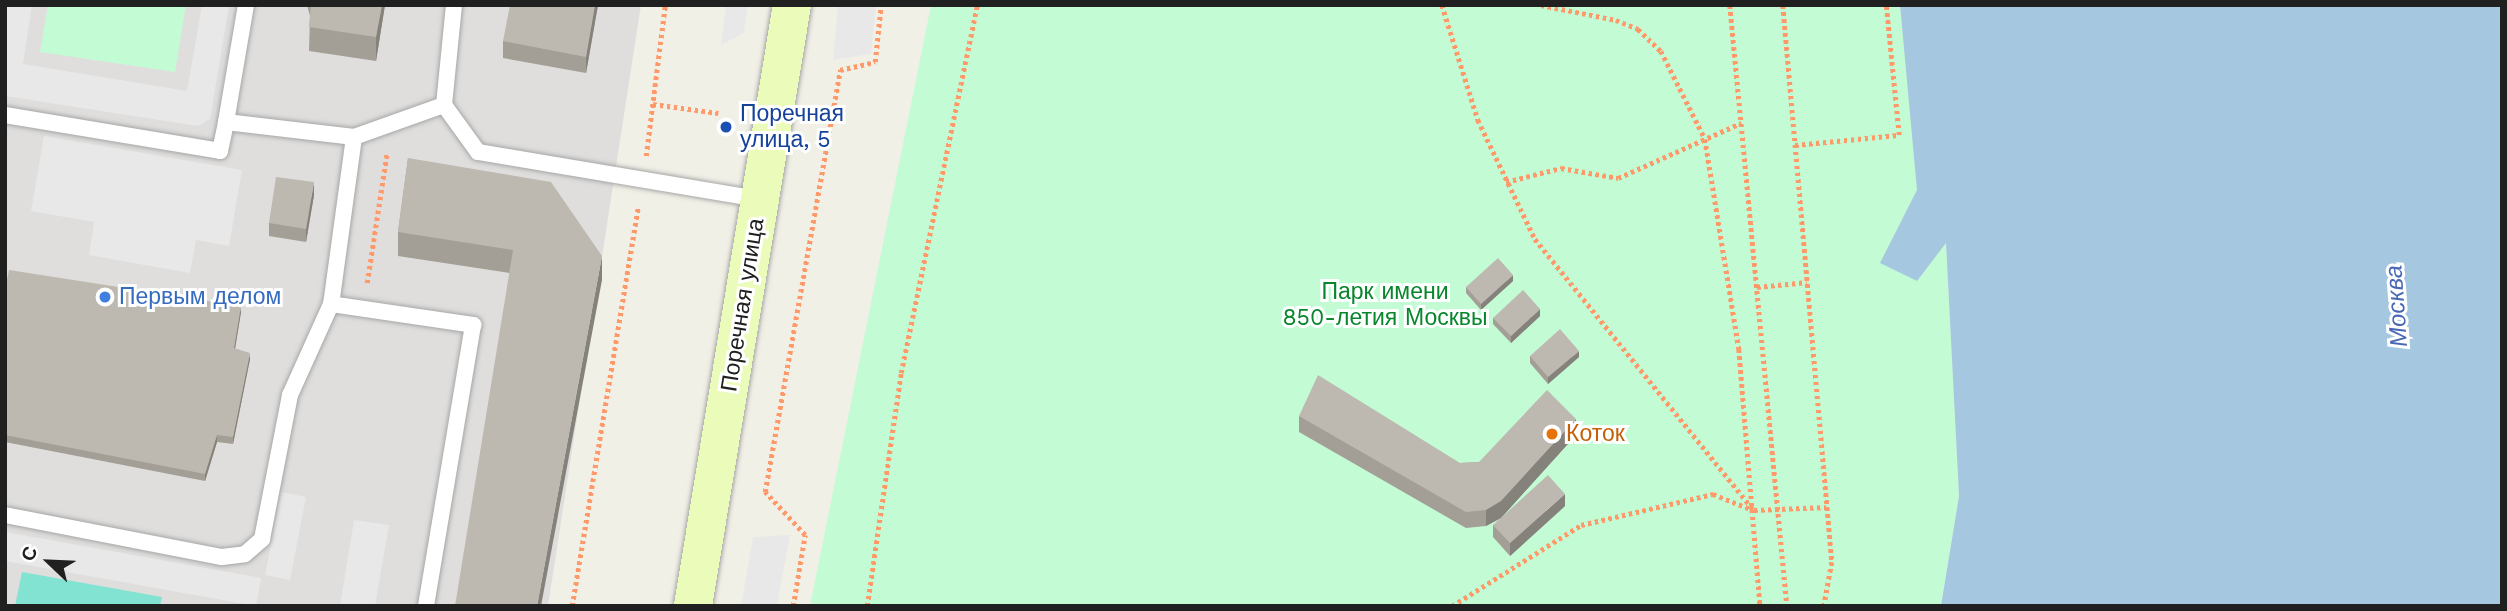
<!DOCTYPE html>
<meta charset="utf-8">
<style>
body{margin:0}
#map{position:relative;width:2507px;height:611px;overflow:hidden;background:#f1f0e7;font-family:"Work Sans",sans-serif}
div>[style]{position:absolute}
.residential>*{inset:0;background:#dfdedd}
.park>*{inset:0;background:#c3fcd4}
.pitch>*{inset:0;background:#82e3d2}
.parking>*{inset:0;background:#e8e8e8}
.water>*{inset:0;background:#a6c7e0}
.path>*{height:4.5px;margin-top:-2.25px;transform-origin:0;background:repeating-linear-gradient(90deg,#ff996a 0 3.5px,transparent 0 7px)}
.roads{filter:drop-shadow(0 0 2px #a7a7a7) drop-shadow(0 0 2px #a7a7a7)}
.service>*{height:16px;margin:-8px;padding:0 8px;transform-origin:8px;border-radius:8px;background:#fff}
.secondary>*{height:38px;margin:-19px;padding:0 19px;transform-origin:19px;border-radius:19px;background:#ebfcba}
.wall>*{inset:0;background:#a39f97}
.shaded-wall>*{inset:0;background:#85827b}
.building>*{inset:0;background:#beb9b0}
.dots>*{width:19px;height:19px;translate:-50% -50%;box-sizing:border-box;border:4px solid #fff;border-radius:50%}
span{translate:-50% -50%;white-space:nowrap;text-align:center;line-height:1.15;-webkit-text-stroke:6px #fff;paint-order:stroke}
.transit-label{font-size:23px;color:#164399}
.left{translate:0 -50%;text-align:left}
.park-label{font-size:23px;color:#07862c}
.shop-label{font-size:23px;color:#366cbe}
.street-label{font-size:23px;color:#202020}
.food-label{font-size:23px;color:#c56008}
.water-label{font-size:24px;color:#4868b5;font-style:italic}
.frame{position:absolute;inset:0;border:7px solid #202020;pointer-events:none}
.north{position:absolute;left:14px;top:527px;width:70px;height:70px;-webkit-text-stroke:5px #fff;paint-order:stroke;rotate:293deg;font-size:19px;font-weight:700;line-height:28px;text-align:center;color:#202020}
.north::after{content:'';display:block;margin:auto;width:24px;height:32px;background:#202020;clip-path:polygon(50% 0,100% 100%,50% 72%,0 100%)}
</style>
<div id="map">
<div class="residential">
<div style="clip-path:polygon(5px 5px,641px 5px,548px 606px,5px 606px)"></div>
</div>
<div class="park">
<div style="clip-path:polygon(48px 5px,186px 5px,175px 72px,40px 52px)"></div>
<div style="clip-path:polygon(931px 5px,1900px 5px,1918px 190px,1881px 263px,1946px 241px,1959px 496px,1941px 606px,810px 606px)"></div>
</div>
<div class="pitch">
<div style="clip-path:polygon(22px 572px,162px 597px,160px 606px,15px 606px)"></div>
</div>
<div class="parking">
<div style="clip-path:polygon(5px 5px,32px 5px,23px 64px,187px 91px,202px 5px,229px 5px,210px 119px,198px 126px,5px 96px)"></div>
<div style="clip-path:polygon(726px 5px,748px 5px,744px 33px,721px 45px)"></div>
<div style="clip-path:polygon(838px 5px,876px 5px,871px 54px,833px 60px)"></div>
<div style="clip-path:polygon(44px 136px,242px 170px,229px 246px,196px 240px,190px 273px,89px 255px,94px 222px,31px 211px)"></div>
<div style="clip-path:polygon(281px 492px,306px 497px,290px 580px,265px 575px)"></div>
<div style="clip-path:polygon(354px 520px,389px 525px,375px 606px,340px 606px)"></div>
<div style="clip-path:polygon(5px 532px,261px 578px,256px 606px,5px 561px)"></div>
<div style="clip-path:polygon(790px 535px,777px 606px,741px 606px,753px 537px)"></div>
</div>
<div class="water">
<div style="clip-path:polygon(1900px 5px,2502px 5px,2502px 606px,1941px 606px,1959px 496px,1946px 243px,1917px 281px,1880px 263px,1917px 190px)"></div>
</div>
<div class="path">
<div style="left:1442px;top:5px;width:121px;rotate:72.6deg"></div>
<div style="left:1478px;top:120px;width:132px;rotate:64.4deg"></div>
<div style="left:1535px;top:239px;width:348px;rotate:51.1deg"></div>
<div style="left:1754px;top:510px;width:72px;rotate:-2.4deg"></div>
<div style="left:1541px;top:5px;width:76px;rotate:11.3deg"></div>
<div style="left:1616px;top:20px;width:24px;rotate:22deg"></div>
<div style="left:1638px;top:29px;width:32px;rotate:44deg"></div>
<div style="left:1661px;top:51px;width:98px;rotate:63.4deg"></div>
<div style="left:1705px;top:139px;width:213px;rotate:80.8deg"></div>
<div style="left:1739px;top:349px;width:258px;rotate:85.3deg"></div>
<div style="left:1730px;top:5px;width:604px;rotate:84.58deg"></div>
<div style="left:1783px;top:5px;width:559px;rotate:84.97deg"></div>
<div style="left:1832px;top:562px;width:45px;rotate:100.3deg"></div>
<div style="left:653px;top:104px;width:66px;rotate:7.9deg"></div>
<div style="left:1795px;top:145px;width:104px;rotate:-5.5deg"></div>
<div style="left:1899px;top:135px;width:131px;rotate:-95.7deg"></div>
<div style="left:646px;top:156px;width:152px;rotate:-82.8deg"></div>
<div style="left:1506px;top:182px;width:57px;rotate:-14.3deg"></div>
<div style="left:1561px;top:168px;width:58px;rotate:10deg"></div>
<div style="left:1618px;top:178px;width:135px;rotate:-24.1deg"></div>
<div style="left:367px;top:283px;width:132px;rotate:-81.3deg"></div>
<div style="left:1757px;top:287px;width:50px;rotate:-5.7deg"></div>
<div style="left:572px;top:606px;width:405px;rotate:-80.6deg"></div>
<div style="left:793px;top:606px;width:72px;rotate:-80.4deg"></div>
<div style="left:805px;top:535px;width:59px;rotate:-132.9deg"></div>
<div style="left:765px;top:492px;width:429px;rotate:-79.9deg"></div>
<div style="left:840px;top:70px;width:36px;rotate:-13deg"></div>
<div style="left:875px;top:62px;width:57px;rotate:-84deg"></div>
<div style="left:867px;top:606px;width:235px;rotate:-81.7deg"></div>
<div style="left:901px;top:373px;width:376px;rotate:-78.3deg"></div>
<div style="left:1452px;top:606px;width:152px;rotate:-32.1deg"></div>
<div style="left:1581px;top:525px;width:136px;rotate:-13.2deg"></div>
<div style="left:1713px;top:494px;width:43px;rotate:21.8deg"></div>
</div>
<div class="roads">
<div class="service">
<div style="left:246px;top:5px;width:119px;rotate:99.7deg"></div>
<div style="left:226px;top:122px;width:129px;rotate:6.7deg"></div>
<div style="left:354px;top:137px;width:96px;rotate:-19.6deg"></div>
<div style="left:444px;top:105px;width:58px;rotate:54.1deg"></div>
<div style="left:478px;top:152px;width:286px;rotate:9.5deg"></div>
<div style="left:444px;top:105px;width:100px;rotate:-84.3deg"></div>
<div style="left:5px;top:115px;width:218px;rotate:9.5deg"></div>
<div style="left:220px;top:151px;width:30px;rotate:-78deg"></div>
<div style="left:354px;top:137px;width:169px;rotate:97.8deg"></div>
<div style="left:331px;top:304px;width:144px;rotate:8.4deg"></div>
<div style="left:473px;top:325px;width:285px;rotate:99.5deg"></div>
<div style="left:5px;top:515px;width:221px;rotate:11deg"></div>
<div style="left:222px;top:557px;width:23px;rotate:-7deg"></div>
<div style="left:245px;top:554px;width:23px;rotate:-41deg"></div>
<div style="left:262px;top:539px;width:147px;rotate:-79deg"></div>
<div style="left:290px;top:395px;width:100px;rotate:-65.7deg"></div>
</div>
<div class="secondary">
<div style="left:693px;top:606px;width:609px;rotate:-80.65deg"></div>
</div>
</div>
<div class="wall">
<div style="clip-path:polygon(307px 5px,385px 5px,376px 61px,309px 51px,310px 16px)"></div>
<div style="clip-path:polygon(598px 5px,586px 73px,503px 58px,503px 41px)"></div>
<div style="clip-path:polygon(408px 158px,602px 280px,510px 273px,398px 256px,398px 232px)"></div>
<div style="clip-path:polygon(314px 195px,306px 242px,269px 236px,269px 223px)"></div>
<div style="clip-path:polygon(1513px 281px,1481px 310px,1466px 293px,1466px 287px)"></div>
<div style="clip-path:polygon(5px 289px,241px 312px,235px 349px,250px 359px,233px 444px,217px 442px,205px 481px,5px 442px)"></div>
<div style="clip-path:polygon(1540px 316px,1511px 343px,1493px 324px,1493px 318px)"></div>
<div style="clip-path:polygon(1530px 356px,1579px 357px,1548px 384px,1530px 363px)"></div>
<div style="clip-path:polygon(1299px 416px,1460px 463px,1479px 462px,1576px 435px,1501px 518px,1486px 526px,1466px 528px,1299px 432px)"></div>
<div style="clip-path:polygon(1565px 506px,1510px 556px,1493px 537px,1493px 525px)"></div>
</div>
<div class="shaded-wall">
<div style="clip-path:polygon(382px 5px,385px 5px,376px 61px,376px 37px)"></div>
<div style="clip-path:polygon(595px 5px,598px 5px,586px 73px,586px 57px)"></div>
<div style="clip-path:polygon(314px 182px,314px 195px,306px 242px,306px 229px)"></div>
<div style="clip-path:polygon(602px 256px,602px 280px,541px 606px,537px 606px)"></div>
<div style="clip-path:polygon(1513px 275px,1513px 281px,1481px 310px,1481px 304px)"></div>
<div style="clip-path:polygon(241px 306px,241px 312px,234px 355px,234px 348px)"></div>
<div style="clip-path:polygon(1540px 309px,1540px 316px,1511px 343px,1511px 336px)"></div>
<div style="clip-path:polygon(1579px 351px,1579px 357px,1548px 384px,1548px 377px)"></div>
<div style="clip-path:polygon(250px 353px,250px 359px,233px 444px,233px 437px)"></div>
<div style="clip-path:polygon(1576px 419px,1576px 435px,1501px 518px,1486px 526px,1486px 510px)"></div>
<div style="clip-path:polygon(217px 435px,217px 442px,205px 481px,205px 474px)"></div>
<div style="clip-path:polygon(1565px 494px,1565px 506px,1510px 556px,1510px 543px)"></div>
</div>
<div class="building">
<div style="clip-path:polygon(311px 5px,382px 5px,376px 37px,309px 27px)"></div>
<div style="clip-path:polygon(510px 5px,595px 5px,586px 57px,503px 41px)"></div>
<div style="clip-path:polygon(408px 158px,551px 182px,602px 256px,537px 606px,455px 606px,513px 250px,398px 232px)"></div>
<div style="clip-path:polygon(276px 177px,314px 182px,306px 229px,269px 223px)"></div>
<div style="clip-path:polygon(1498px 258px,1513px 275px,1481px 304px,1466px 287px)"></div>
<div style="clip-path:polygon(9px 270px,241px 306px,234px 348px,250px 353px,233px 437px,217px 435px,205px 474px,5px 435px,5px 289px)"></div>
<div style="clip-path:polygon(1523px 290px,1540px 309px,1511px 336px,1493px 318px)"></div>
<div style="clip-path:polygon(1560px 329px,1579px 351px,1548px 377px,1530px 356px)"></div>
<div style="clip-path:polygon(1318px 375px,1460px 463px,1479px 462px,1547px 390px,1576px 419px,1501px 501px,1486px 510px,1466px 512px,1299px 416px)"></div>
<div style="clip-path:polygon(1548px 475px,1565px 494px,1510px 543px,1493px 525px)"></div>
</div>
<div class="dots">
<div style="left:726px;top:127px;background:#1a4fb4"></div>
<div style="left:105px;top:297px;background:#3f7fe0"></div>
<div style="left:1552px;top:434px;background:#e8710a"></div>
</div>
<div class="transit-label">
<span class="left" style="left:740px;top:127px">Поречная<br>улица, 5</span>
</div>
<div class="park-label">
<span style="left:1385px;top:305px">Парк имени<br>850-летия Москвы</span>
</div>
<div class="shop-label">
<span class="left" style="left:119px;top:297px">Первым делом</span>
</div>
<div class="street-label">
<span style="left:743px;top:305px;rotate:-81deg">Поречная улица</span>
</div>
<div class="food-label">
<span class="left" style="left:1566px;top:434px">Коток</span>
</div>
<div class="water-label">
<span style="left:2397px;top:306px;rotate:-94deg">Москва</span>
</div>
<div class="frame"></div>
<div class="north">С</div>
</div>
